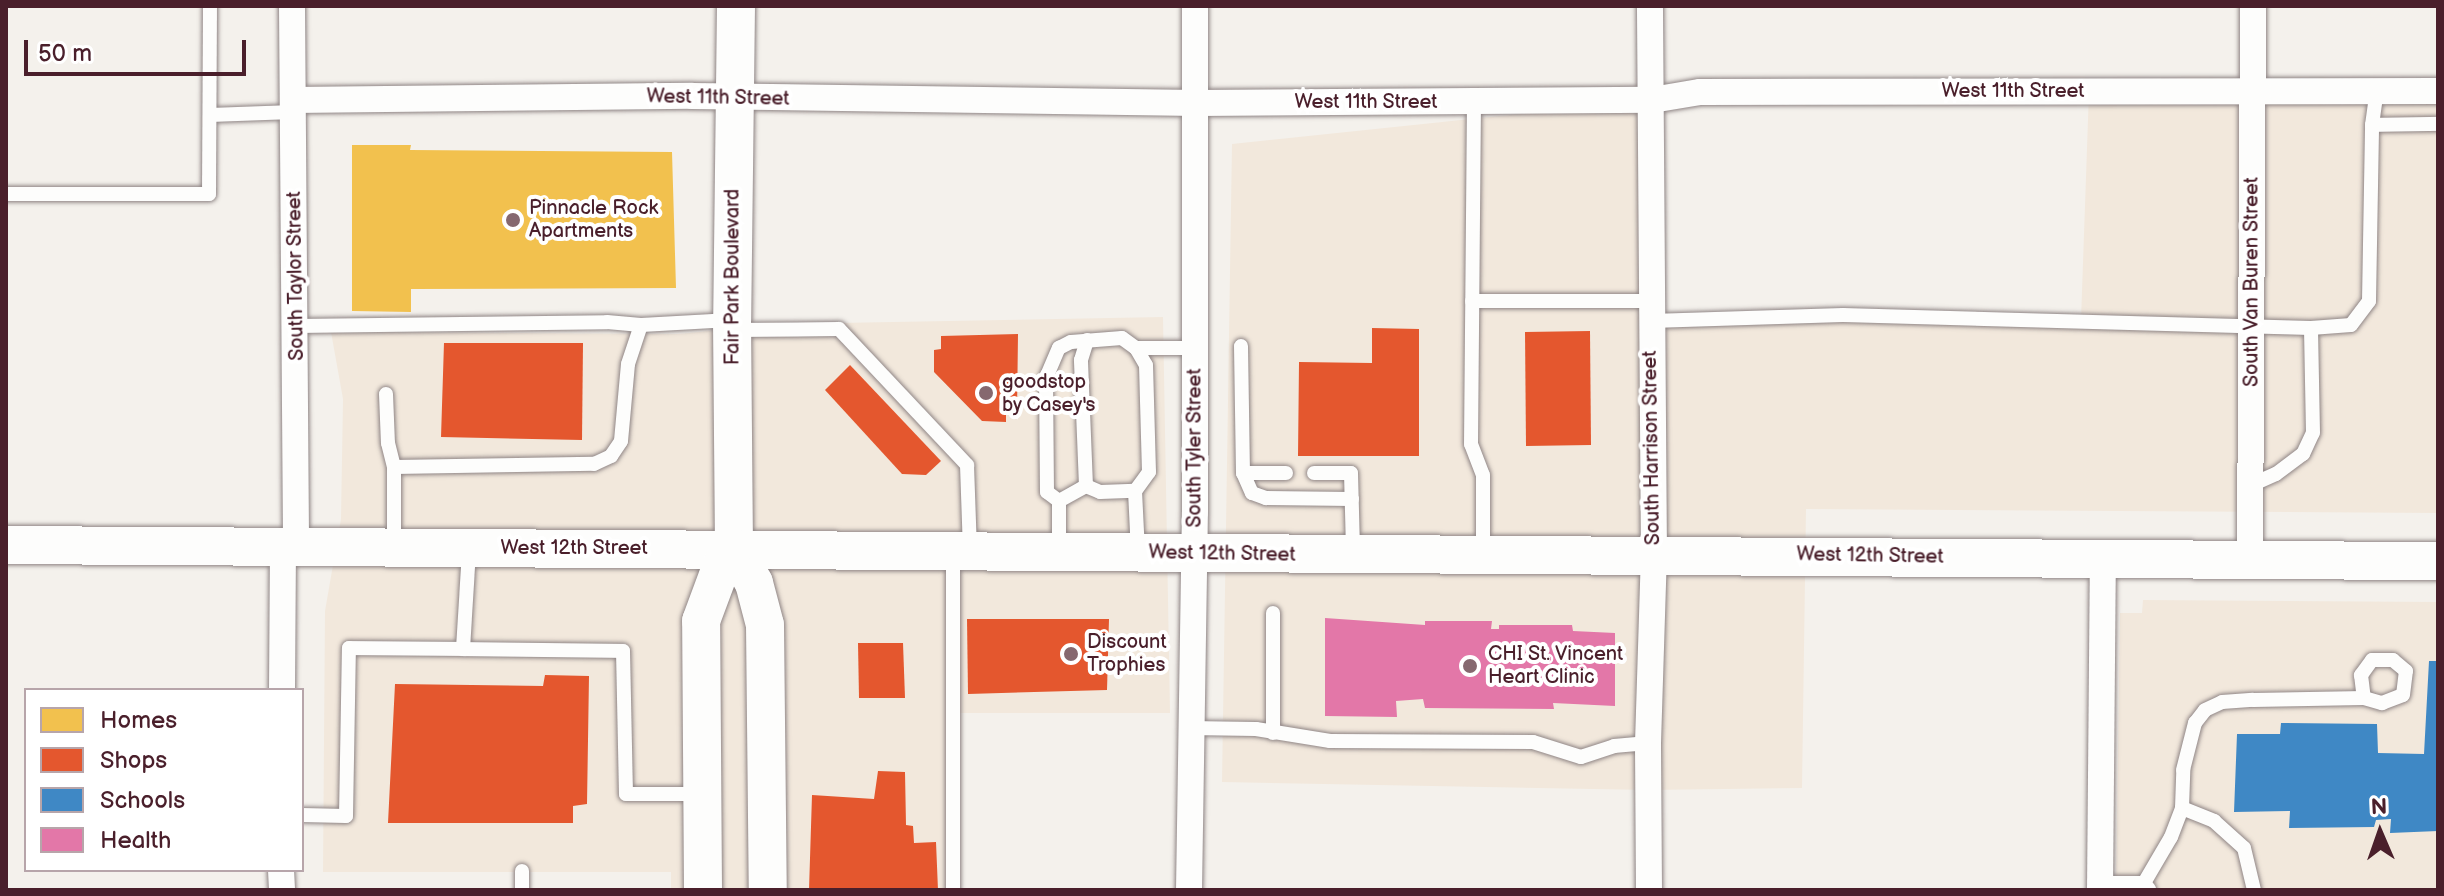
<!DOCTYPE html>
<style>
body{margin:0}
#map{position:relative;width:2444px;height:896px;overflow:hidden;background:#f4f1ec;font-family:"Balsamiq Sans",sans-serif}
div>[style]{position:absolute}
.built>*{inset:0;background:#f2e8dc}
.homes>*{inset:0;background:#f2c14e}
.shops>*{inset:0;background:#e4572e}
.schools>*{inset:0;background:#3f88c5}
.health>*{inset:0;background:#e377a8}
.roads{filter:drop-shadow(0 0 2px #8f8585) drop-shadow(0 0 2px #8f8585)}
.lane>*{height:14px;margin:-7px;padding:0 7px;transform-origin:7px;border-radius:7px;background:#fdfdfc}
.street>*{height:26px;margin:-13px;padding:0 13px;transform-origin:13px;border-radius:13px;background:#fdfdfc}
.secondary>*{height:38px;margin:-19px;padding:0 19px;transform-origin:19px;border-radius:19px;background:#fdfdfc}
.dots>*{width:22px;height:22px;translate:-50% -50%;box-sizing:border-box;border:4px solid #fff;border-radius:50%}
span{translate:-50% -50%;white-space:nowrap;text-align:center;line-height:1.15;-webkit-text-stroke:8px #fff;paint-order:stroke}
.street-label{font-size:20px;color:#4a1f2b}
.poi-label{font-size:20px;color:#4a1f2b}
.left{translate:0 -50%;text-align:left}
.frame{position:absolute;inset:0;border:8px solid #4a1f2b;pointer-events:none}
.legend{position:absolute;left:24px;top:688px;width:280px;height:184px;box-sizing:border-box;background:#fff;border:2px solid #b7a5aa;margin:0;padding:10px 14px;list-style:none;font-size:24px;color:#4a1f2b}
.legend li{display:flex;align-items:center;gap:16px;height:40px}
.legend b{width:40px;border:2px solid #b7a5aa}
.north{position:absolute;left:2340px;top:792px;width:80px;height:80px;-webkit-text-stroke:6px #fff;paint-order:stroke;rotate:358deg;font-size:22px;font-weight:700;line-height:32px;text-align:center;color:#4a1f2b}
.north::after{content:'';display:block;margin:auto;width:28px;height:36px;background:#4a1f2b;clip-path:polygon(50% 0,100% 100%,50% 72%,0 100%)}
.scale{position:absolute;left:24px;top:40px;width:222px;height:36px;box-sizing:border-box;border:4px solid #4a1f2b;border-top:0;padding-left:10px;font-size:24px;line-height:28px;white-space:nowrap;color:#4a1f2b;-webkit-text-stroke:6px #fff;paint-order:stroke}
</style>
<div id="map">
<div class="built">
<div style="clip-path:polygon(2438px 90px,2438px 513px,1806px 509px,1802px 788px,1649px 790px,1222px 782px,1232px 144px,1652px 100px,1651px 321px,2081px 320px,2089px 91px)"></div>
<div style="clip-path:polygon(1163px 317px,1170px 713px,953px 713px,953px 890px,671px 890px,671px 872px,323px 872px,325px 611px,341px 519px,343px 399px,331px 332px,678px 334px,782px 324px)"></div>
<div style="clip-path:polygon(2143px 600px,2438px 602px,2438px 890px,2116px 890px,2120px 613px,2142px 613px)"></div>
</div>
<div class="homes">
<div style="clip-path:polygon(352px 145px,411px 145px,410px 150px,672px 152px,676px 288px,411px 289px,411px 312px,352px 311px)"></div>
</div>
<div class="shops">
<div style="clip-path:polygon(1372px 328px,1419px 329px,1419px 456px,1298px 456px,1299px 362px,1372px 363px)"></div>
<div style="clip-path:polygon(1590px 331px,1591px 445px,1526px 446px,1525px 332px)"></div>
<div style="clip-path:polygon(1018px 334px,1017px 413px,1006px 415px,1006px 422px,982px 421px,934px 372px,934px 350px,941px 349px,941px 336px)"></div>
<div style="clip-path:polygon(444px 343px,583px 343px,582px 440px,441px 437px)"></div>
<div style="clip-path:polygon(850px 365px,941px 461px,926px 475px,902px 474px,825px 390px)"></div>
<div style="clip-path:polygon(967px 619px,1109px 619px,1107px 690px,968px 694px)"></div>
<div style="clip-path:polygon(858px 643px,903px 643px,905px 698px,859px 698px)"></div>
<div style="clip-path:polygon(545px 675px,589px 676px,587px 804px,573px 806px,573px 823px,388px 823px,395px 684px,543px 686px)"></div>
<div style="clip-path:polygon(878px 771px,905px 772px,906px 825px,913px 826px,914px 843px,936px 842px,938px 890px,809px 890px,812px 795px,874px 799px)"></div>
</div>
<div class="schools">
<div style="clip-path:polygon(2429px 661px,2438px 661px,2438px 831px,2390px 833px,2391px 819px,2376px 820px,2374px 827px,2289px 828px,2290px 811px,2234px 812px,2237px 734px,2280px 734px,2281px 723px,2377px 724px,2378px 753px,2424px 754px)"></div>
</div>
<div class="health">
<div style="clip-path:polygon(1325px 618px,1425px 625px,1425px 621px,1492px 621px,1491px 629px,1499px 629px,1499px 625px,1572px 625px,1573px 631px,1615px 633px,1615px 706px,1553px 703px,1554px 709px,1425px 708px,1423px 699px,1396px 701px,1397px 717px,1325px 716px)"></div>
</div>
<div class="roads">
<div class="lane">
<div style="left:1474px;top:101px;width:343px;rotate:90.5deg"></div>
<div style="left:1471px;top:444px;width:33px;rotate:69deg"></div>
<div style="left:1483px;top:475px;width:76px;rotate:90deg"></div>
<div style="left:210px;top:115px;width:83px;rotate:-2.1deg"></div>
<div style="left:2372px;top:125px;width:66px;rotate:-0.9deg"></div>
<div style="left:6px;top:194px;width:203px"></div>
<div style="left:209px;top:194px;width:188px;rotate:-89.7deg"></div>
<div style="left:1472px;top:301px;width:179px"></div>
<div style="left:1651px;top:321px;width:192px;rotate:-1.8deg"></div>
<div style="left:1843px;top:315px;width:468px;rotate:1.6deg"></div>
<div style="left:2311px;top:328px;width:40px;rotate:-4.3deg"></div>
<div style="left:2351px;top:325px;width:30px;rotate:-53deg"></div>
<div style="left:2369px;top:301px;width:176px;rotate:-89deg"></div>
<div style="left:2372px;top:125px;width:34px;rotate:-82deg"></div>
<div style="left:296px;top:326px;width:311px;rotate:-0.7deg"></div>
<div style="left:607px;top:322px;width:34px;rotate:5deg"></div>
<div style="left:641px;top:325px;width:90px;rotate:-3.2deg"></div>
<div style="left:733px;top:330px;width:106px;rotate:-0.5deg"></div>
<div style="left:839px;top:329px;width:187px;rotate:46.7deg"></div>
<div style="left:967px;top:465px;width:85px;rotate:88deg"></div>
<div style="left:1241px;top:346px;width:127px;rotate:89.1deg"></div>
<div style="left:1243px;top:473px;width:43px"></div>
<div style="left:1136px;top:348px;width:60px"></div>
<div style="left:386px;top:394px;width:49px;rotate:87.7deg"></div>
<div style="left:388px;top:443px;width:25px;rotate:76deg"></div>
<div style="left:1243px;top:473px;width:22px;rotate:66deg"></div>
<div style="left:1252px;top:493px;width:15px;rotate:20deg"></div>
<div style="left:1266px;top:498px;width:86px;rotate:0.7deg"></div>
<div style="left:1314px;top:473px;width:37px"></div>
<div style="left:1351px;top:473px;width:78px;rotate:88.5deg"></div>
<div style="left:2251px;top:485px;width:27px;rotate:-24deg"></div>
<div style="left:2276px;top:474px;width:34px;rotate:-37deg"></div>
<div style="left:2303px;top:454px;width:23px;rotate:-65deg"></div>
<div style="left:2313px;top:433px;width:105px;rotate:-91.1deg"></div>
<div style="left:1086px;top:486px;width:126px;rotate:-92.3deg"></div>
<div style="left:1081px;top:360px;width:21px;rotate:-73deg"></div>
<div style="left:1086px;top:486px;width:15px;rotate:23deg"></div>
<div style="left:1100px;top:492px;width:35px;rotate:-2deg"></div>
<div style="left:1059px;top:501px;width:15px;rotate:-143deg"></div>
<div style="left:1047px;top:492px;width:114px;rotate:-90.5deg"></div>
<div style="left:1046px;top:378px;width:33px;rotate:-67deg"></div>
<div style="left:1059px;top:348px;width:13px;rotate:-27deg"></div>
<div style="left:1071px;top:342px;width:51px;rotate:-4.5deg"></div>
<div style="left:1122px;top:338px;width:17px;rotate:36deg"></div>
<div style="left:1136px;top:348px;width:20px;rotate:60deg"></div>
<div style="left:1146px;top:365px;width:107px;rotate:88.4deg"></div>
<div style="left:1149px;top:472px;width:24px;rotate:126deg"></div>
<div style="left:1135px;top:491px;width:62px;rotate:87.2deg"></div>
<div style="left:1059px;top:501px;width:48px;rotate:90deg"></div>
<div style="left:1059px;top:501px;width:31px;rotate:-29deg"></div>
<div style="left:394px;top:547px;width:80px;rotate:-90deg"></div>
<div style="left:394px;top:467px;width:200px;rotate:-0.9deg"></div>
<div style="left:594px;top:464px;width:19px;rotate:-25deg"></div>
<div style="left:611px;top:456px;width:18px;rotate:-56deg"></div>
<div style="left:621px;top:441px;width:77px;rotate:-84.8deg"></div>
<div style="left:628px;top:364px;width:41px;rotate:-71.6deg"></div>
<div style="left:953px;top:554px;width:336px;rotate:90deg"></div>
<div style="left:1273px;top:613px;width:120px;rotate:90deg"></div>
<div style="left:463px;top:649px;width:160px;rotate:0.7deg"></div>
<div style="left:623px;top:651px;width:143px;rotate:88.8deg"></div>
<div style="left:626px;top:794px;width:73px"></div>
<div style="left:1189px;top:728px;width:67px;rotate:0.9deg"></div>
<div style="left:1256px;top:729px;width:75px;rotate:9.2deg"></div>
<div style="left:1330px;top:741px;width:203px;rotate:0.3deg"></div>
<div style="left:1533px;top:742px;width:50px;rotate:17.4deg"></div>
<div style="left:1581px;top:757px;width:35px;rotate:-18deg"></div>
<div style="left:1614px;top:746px;width:34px;rotate:-5deg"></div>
<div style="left:2182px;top:808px;width:35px;rotate:22deg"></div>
<div style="left:2214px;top:821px;width:40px;rotate:42deg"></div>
<div style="left:2244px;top:848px;width:43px;rotate:76.6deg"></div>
<div style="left:302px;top:815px;width:44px;rotate:1.3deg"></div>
<div style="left:346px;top:816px;width:168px;rotate:-89deg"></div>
<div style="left:349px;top:648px;width:114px;rotate:0.5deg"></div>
<div style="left:463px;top:649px;width:98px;rotate:-86.5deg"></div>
<div style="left:522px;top:871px;width:19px;rotate:90deg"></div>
<div style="left:2100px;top:883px;width:44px"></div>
<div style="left:2144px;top:883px;width:8px;rotate:50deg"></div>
<div style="left:2144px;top:883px;width:53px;rotate:-59.6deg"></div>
<div style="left:2171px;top:837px;width:31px;rotate:-69deg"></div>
<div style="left:2182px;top:808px;width:38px;rotate:-88deg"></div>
<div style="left:2183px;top:770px;width:49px;rotate:-75.7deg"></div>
<div style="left:2195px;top:723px;width:16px;rotate:-52deg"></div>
<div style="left:2205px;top:710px;width:19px;rotate:-25deg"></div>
<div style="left:2222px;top:702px;width:31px;rotate:-4deg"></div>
<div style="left:2253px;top:700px;width:111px;rotate:-1deg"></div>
<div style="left:2364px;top:698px;width:19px;rotate:16deg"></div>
<div style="left:2382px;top:703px;width:22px;rotate:-21deg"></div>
<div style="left:2403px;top:695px;width:24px;rotate:-83deg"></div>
<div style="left:2406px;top:671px;width:17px;rotate:-140deg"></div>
<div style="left:2393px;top:660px;width:21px;rotate:180deg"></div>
<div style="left:2372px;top:660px;width:19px;rotate:126deg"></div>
<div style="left:2361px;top:675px;width:23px;rotate:83deg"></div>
</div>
<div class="street">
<div style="left:292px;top:6px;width:539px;rotate:89.57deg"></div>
<div style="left:293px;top:100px;width:399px;rotate:-0.6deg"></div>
<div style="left:692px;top:96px;width:505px;rotate:0.79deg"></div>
<div style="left:1197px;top:103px;width:455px;rotate:-0.4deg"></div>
<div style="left:1652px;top:100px;width:49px;rotate:-9.5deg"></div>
<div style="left:1700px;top:92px;width:738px;rotate:-0.08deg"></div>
<div style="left:2250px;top:558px;width:552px;rotate:-89.69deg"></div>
<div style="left:282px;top:690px;width:145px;rotate:-89.6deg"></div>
<div style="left:281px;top:870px;width:20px;rotate:87deg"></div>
<div style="left:1189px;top:890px;width:378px;rotate:-89.1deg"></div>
<div style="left:1195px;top:512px;width:506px;rotate:-90deg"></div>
<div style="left:1649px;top:890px;width:147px;rotate:-90.4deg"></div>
<div style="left:1648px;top:743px;width:186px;rotate:-88.2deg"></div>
<div style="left:1654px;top:557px;width:551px;rotate:-90.42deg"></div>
<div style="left:2100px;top:890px;width:331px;rotate:-89.5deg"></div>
</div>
<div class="secondary">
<div style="left:736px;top:6px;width:314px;rotate:90.7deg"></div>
<div style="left:732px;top:320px;width:228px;rotate:89.5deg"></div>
<div style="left:734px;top:548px;width:40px;rotate:60.3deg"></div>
<div style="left:754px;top:583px;width:43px;rotate:75.3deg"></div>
<div style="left:765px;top:625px;width:265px;rotate:89.4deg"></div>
<div style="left:6px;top:545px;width:2432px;rotate:0.38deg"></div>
<div style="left:703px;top:890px;width:269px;rotate:-90.4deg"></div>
<div style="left:701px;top:621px;width:63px;rotate:-69.6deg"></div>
<div style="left:723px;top:562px;width:18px;rotate:-52deg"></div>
</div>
</div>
<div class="dots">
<div style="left:513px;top:220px;background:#86686f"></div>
<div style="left:986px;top:393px;background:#86686f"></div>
<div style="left:1071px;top:654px;background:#86686f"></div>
<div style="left:1470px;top:666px;background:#86686f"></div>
</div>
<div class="street-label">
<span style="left:2013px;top:91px">West 11th Street</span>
<span style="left:718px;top:98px;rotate:1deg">West 11th Street</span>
<span style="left:1366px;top:102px">West 11th Street</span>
<span style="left:296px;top:276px;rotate:-91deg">South Taylor Street</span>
<span style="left:733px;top:277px;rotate:-90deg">Fair Park Boulevard</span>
<span style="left:2252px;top:282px;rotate:-90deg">South Van Buren Street</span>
<span style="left:1195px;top:448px;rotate:-90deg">South Tyler Street</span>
<span style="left:1652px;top:448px;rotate:-91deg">South Harrison Street</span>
<span style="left:574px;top:548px">West 12th Street</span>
<span style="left:1222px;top:554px;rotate:1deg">West 12th Street</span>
<span style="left:1870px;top:556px;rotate:1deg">West 12th Street</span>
</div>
<div class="poi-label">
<span class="left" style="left:529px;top:220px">Pinnacle Rock<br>Apartments</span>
<span class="left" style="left:1002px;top:394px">goodstop<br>by Casey's</span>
<span class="left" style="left:1087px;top:654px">Discount<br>Trophies</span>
<span class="left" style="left:1488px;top:666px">CHI St. Vincent<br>Heart Clinic</span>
</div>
<div class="frame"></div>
<ul class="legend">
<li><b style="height:22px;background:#f2c14e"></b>Homes</li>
<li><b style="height:22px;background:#e4572e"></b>Shops</li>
<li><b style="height:22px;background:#3f88c5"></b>Schools</li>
<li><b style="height:22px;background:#e377a8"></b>Health</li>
</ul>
<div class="north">N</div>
<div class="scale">50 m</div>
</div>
